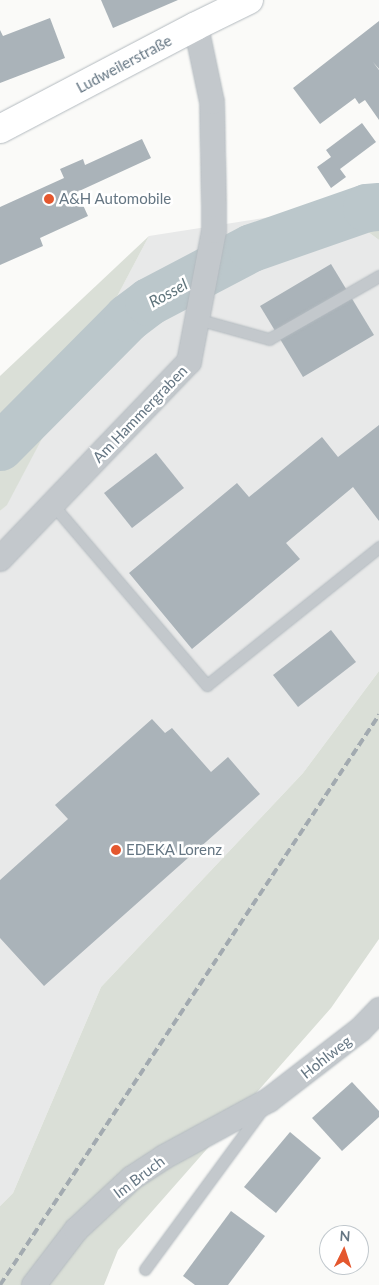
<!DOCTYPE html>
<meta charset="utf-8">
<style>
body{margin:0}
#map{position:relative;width:379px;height:1285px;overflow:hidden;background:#fafaf8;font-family:Lato,sans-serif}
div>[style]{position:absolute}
.built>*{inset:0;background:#e8e9e9}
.green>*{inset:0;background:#dadfd7}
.river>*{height:48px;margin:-24px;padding:0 24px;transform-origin:24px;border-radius:24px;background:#bbc7cb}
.building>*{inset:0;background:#aab3b9}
.roads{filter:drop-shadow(0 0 1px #b3babf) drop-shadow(0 0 1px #b3babf)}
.service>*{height:11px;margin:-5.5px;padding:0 5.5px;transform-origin:5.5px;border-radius:5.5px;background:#c3c8cc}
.minor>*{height:24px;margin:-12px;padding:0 12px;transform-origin:12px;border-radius:12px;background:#c3c8cc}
.secondary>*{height:28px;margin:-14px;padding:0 14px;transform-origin:14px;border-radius:14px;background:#fff}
.rail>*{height:4px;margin-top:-2px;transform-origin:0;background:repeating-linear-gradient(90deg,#a2aab0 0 8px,transparent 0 12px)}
.dots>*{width:14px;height:14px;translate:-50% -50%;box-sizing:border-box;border:2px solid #fff;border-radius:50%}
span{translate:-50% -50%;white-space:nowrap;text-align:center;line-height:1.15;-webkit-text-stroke:5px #fff;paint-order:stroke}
.street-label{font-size:15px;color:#657683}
.poi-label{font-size:15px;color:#657683}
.left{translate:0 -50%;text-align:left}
.water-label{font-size:16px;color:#60757c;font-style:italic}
.north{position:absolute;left:319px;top:1225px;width:50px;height:50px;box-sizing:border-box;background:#fff;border:1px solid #c1c8cd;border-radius:50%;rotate:4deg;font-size:14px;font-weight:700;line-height:20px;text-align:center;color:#657683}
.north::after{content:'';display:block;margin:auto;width:18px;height:22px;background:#e4572e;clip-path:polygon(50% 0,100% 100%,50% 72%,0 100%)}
</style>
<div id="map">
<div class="built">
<div style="clip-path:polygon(334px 207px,379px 240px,379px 671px,303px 773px,101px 987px,13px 1193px,0 1206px,0 511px,7px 504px,149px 236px)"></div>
</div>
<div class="green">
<div style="clip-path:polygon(379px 194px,379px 240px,334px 207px)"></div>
<div style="clip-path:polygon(149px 236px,7px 505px,0 511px,0 376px)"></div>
<div style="clip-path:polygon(379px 671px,379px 939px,331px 1008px,118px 1250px,104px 1285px,0 1285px,0 1206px,13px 1193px,101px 987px,303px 773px)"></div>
</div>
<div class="river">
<div style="left:0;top:447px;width:182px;rotate:-45.2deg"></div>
<div style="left:128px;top:318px;width:26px;rotate:-37deg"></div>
<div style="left:149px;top:302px;width:116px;rotate:-27.7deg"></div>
<div style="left:252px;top:248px;width:122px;rotate:-19.2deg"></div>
<div style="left:367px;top:208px;width:12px;rotate:-5deg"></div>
</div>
<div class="building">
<div style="clip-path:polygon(101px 0,178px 0,113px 28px)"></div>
<div style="clip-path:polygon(50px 18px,65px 58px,0 83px,0 30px,3px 36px)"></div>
<div style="clip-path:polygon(379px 21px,379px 69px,373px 62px,379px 70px,379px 120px,365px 100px,359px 104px,355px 98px,320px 124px,293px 88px)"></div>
<div style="clip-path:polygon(362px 123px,376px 142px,340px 169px,346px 177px,331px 188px,317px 167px,331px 157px,326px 150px)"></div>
<div style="clip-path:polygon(142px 139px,151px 158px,77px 192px,88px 216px,40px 238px,43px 246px,0 265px,0 207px,64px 178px,60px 169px,83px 159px,85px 165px)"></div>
<div style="clip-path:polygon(331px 264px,374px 335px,303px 377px,260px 306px)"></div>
<div style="clip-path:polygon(379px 425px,379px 521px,353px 487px,286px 543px,300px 559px,192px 649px,129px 573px,237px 483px,249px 497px,322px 437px,338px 457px)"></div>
<div style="clip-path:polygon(156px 453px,184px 488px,132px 528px,104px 493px)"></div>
<div style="clip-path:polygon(331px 630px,356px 662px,298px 707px,273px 675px)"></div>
<div style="clip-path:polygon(152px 719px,165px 733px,172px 728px,211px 772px,228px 757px,260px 794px,44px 986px,0 938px,0 880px,68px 819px,55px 805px)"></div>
<div style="clip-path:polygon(352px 1082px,379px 1111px,379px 1117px,342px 1151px,312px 1118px)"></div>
<div style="clip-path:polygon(290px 1132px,321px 1158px,276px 1213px,244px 1187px)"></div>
<div style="clip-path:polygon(231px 1211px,265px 1236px,228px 1285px,195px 1285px,183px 1276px)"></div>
</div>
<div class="roads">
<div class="service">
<div style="left:197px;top:319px;width:75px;rotate:15.5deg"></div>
<div style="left:269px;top:339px;width:127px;rotate:-29.8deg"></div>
<div style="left:53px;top:505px;width:237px;rotate:49.5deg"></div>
<div style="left:207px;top:685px;width:221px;rotate:-38.7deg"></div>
<div style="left:145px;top:1269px;width:196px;rotate:-53.7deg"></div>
</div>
<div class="minor">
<div style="left:0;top:559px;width:273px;rotate:-46.2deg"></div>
<div style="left:189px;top:362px;width:133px;rotate:-79.2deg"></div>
<div style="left:214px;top:231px;width:26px;rotate:-90deg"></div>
<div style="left:214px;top:205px;width:103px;rotate:-91.1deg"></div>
<div style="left:212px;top:102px;width:78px;rotate:-101.9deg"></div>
<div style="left:34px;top:1285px;width:69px;rotate:-52.6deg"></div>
<div style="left:76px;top:1230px;width:76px;rotate:-42.9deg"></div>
<div style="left:132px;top:1178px;width:38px;rotate:-33deg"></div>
<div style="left:164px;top:1157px;width:119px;rotate:-28.5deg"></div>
<div style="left:269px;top:1100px;width:115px;rotate:-37.6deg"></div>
<div style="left:360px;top:1030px;width:28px;rotate:-46deg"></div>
</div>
<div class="secondary">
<div style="left:0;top:129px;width:221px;rotate:-27.7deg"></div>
<div style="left:196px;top:26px;width:59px;rotate:-26.1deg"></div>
</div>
</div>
<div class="rail">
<div style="left:0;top:1285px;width:685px;rotate:-56.38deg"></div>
</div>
<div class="dots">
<div style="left:49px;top:199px;background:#e4572e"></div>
<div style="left:116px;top:850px;background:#e4572e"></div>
</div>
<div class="street-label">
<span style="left:124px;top:64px;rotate:-28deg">Ludweilerstraße</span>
<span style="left:140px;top:414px;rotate:-46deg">Am Hammergraben</span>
<span style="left:326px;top:1057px;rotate:-38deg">Hohlweg</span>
<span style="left:139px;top:1177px;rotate:-37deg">Im Bruch</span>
</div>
<div class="poi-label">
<span class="left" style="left:59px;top:199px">A&amp;H Automobile</span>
<span class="left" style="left:126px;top:850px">EDEKA Lorenz</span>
</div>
<div class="water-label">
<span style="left:168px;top:293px;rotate:-29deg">Rossel</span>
</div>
<div class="north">N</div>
</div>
